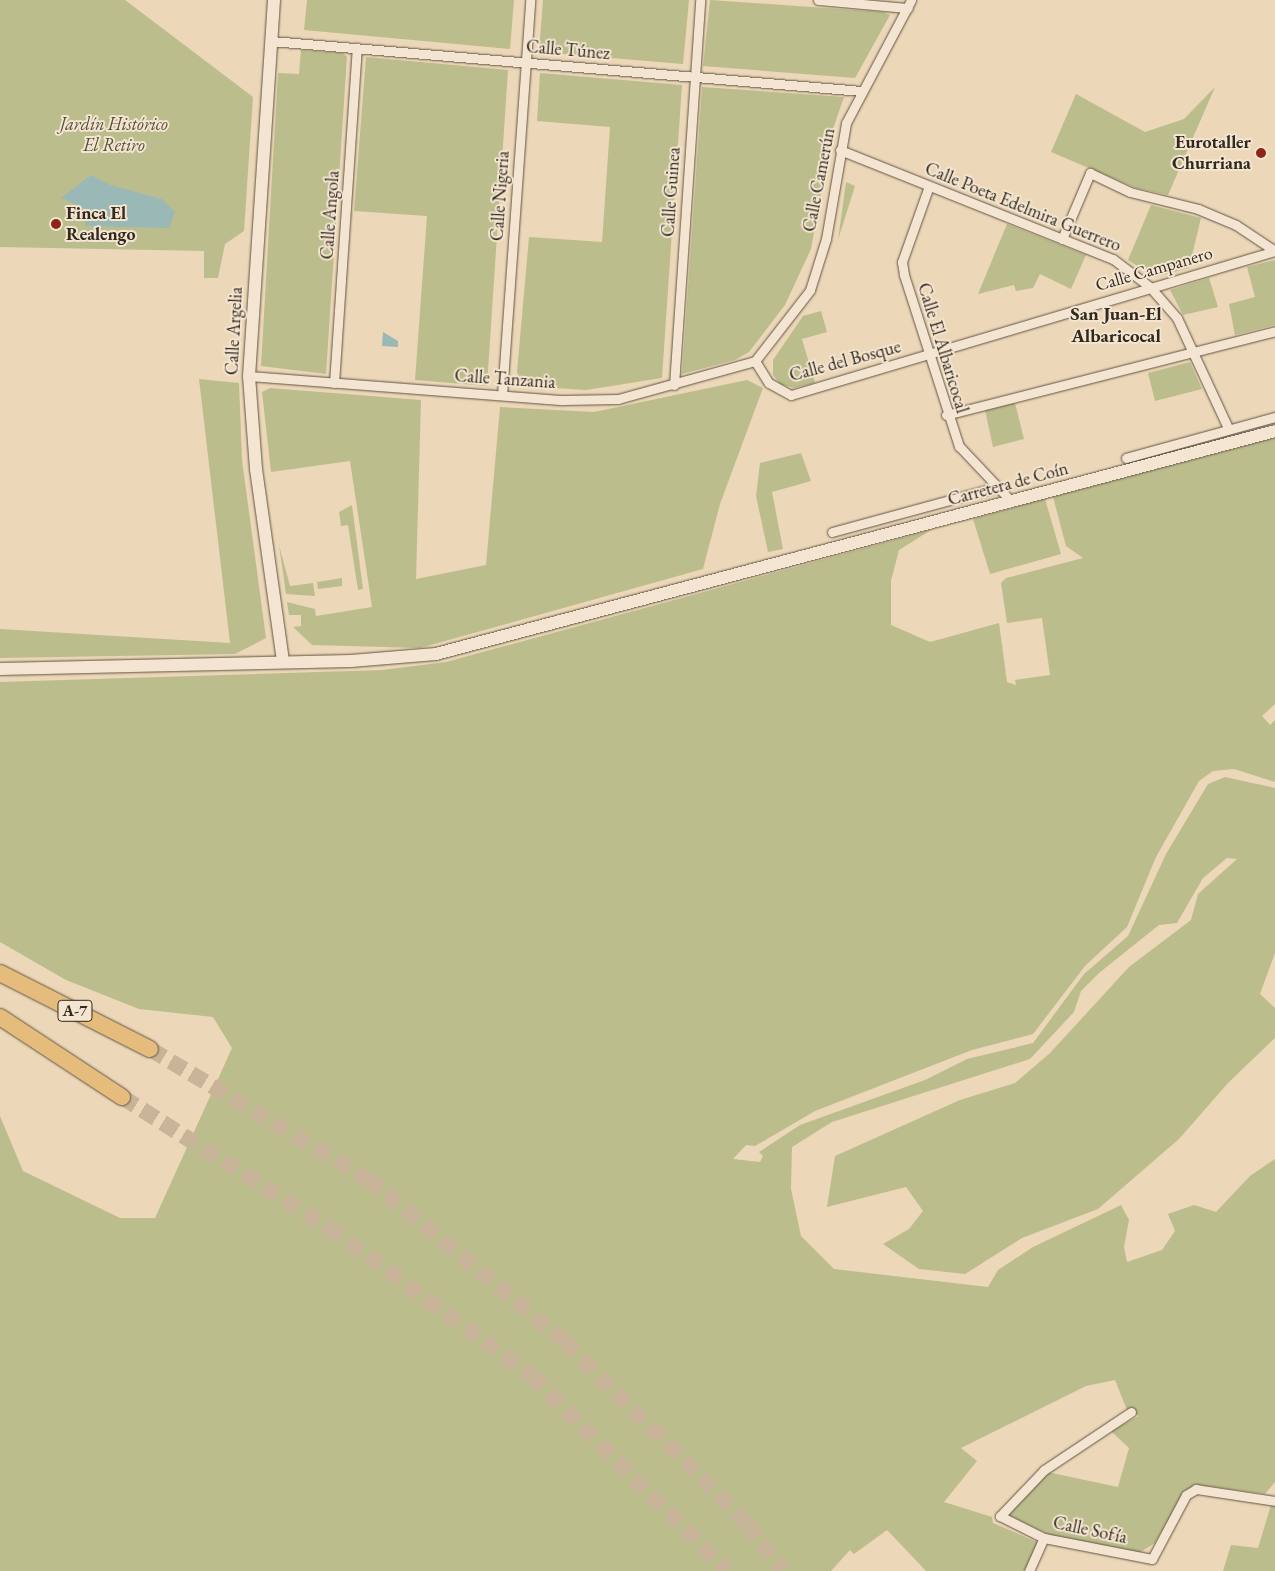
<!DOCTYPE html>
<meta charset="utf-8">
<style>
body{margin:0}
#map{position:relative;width:1275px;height:1571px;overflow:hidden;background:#ecd7b8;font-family:"EB Garamond",serif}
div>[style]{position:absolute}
.green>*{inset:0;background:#bcbd8c}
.water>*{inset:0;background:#9ab8b6}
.highway-tunnel>*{height:16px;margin-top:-8px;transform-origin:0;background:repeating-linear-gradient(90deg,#c7b499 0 16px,transparent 0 24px)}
.roads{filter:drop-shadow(0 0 1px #605444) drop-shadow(0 0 1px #605444)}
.street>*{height:9px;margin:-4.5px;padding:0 4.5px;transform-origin:4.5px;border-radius:4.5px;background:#f3e5d1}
.secondary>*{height:12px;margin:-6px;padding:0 6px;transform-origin:6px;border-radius:6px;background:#f3e5d1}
.highway>*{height:16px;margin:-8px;padding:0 8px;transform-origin:8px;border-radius:8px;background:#e6bc7c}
.dots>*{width:14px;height:14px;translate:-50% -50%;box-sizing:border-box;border:2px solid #f3e5d1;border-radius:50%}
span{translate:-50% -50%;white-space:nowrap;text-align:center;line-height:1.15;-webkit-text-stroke:4px #f3e5d1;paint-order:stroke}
.shield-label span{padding:1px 4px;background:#f3e5d1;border:1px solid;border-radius:4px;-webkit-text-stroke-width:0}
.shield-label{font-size:16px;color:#32291d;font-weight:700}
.street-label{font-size:18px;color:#32291d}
.park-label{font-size:18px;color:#544e39;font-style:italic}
.poi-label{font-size:18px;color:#32291d;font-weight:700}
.right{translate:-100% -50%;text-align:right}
.left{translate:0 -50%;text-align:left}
.neighbourhood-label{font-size:19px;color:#32291d;font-weight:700}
</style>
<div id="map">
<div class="green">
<div style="clip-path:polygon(0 0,125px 0,253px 97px,244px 231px,225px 244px,218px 278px,204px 278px,204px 251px,0 247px)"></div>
<div style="clip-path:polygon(307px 0,514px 0,510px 49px,304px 30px)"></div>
<div style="clip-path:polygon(543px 0,689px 0,683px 64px,539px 52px)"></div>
<div style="clip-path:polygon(710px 0,883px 12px,890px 15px,855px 78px,703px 66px)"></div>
<div style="clip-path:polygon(301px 50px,343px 53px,347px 57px,326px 374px,261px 366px,278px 73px,299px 74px)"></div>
<div style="clip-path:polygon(366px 57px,508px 70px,487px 386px,415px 380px,427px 216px,354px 211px)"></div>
<div style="clip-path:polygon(540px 73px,682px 85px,662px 378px,586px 390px,524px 386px,517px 372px,529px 237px,602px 242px,610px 127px,537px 121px)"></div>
<div style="clip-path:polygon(702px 87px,844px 97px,832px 132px,811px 249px,785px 305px,749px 352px,735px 360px,682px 374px)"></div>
<div style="clip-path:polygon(1215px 87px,1168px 195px,1136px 188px,1051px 152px,1076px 94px,1145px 132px,1184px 119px)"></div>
<div style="clip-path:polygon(846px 182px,855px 186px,838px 240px)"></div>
<div style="clip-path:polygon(1151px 205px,1201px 218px,1189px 268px,1155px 277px,1128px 260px)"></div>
<div style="clip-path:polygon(1007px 224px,1086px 255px,1071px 289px,1040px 274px,1033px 288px,1016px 291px,1014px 285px,978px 294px)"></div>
<div style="clip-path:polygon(1275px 260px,1275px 325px,1235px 335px,1229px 304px,1255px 297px,1247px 267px)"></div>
<div style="clip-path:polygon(1209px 278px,1218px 307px,1183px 315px,1170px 290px)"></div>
<div style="clip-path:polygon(821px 311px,827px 332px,802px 339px,815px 383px,794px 388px,780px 384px,773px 375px,773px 360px,803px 316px)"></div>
<div style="clip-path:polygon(1190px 362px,1202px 389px,1155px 401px,1148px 373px)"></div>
<div style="clip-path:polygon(199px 379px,239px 383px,242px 460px,266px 638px,235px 654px,0 658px,0 629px,230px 643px)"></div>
<div style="clip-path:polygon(747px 380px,763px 388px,720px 504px,703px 569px,420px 648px,312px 645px,293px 627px,301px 626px,301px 615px,289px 615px,287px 602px,315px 609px,316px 616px,372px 607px,350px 461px,271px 472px,262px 392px,270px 388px,421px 400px,416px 579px,486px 565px,500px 407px,594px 412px)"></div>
<div style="clip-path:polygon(1014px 399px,1024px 439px,993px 447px,985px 410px)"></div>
<div style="clip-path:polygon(1275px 438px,1275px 704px,1262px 716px,1270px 725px,1275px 720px,1275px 782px,1234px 769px,1213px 771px,1199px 781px,1156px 857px,1127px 927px,1085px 966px,1033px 1034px,972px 1050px,815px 1111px,755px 1146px,746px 1145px,733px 1159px,760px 1162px,763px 1156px,759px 1152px,800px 1125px,925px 1080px,967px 1059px,1033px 1043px,1084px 974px,1128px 936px,1166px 854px,1208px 784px,1225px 777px,1275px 788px,1275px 953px,1260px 994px,1275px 1008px,1275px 1038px,1228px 1083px,1179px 1139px,1098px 1209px,1022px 1238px,965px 1274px,919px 1269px,883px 1244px,909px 1229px,923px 1211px,906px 1187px,827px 1207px,835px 1156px,960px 1100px,1015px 1083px,1050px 1053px,1129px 967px,1191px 920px,1198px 894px,1237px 859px,1227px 858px,1203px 878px,1177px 923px,1159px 925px,1099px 973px,1081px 991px,1074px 1012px,1030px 1059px,832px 1122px,792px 1147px,791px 1189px,801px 1236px,834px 1269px,988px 1287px,998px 1270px,1033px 1247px,1121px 1205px,1129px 1220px,1124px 1247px,1127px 1262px,1162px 1250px,1175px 1231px,1168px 1214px,1194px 1205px,1216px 1212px,1250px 1176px,1275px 1159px,1275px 1482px,1265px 1494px,1198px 1485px,1185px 1490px,1155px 1543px,1139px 1553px,1052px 1536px,1008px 1515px,1047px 1472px,1118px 1487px,1129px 1448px,1111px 1431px,1139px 1416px,1127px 1410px,1115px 1380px,1086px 1386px,961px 1448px,977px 1461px,944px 1502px,992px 1517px,993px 1523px,1039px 1543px,1024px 1571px,926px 1571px,887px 1530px,854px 1554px,850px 1550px,831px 1571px,0 1571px,0 1116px,23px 1171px,120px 1218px,155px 1218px,232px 1048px,213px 1017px,139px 1009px,66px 980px,0 942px,0 682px,382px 670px,446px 662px,931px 530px,899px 550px,891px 581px,891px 625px,930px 642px,999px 623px,1007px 682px,1016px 685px,1015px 680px,1050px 675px,1042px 618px,1007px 623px,1001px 583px,1006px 578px,1083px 558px,1066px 546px,1053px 497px)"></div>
<div style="clip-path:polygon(801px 453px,811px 481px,772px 492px,783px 549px,768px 552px,756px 496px,760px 463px)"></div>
<div style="clip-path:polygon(1045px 499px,1061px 554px,990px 574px,973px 519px)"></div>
<div style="clip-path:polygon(352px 505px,363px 589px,358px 590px,348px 525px,341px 526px,339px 512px)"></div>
<div style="clip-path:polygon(279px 545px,290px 586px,313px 583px,315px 596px,286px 594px)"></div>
<div style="clip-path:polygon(342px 578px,342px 586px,318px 589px,317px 582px)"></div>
<div style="clip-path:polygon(1271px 1505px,1275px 1505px,1275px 1571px,1223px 1571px,1231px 1545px,1258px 1548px)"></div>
</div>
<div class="water">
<div style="clip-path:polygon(91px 175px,110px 185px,162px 199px,175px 212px,169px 228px,85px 226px,86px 209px,61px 198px)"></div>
<div style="clip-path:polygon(383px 332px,398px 341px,398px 347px,382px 346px)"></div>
</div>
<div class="highway-tunnel">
<div style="left:150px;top:1049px;width:254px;rotate:30.8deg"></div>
<div style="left:368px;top:1179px;width:256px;rotate:39.6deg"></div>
<div style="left:565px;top:1342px;width:257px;rotate:45deg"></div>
<div style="left:747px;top:1524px;width:59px;rotate:52.5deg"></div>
<div style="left:122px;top:1097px;width:245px;rotate:32.3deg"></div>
<div style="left:329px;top:1228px;width:251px;rotate:36.1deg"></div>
<div style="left:532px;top:1376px;width:276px;rotate:45deg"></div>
</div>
<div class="roads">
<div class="street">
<div style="left:818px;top:0;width:90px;rotate:5.1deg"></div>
<div style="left:271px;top:41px;width:593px;rotate:4.84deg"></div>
<div style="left:840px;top:150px;width:294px;rotate:21.8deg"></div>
<div style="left:1113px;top:259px;width:46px;rotate:37.1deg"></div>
<div style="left:1150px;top:287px;width:41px;rotate:48.9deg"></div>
<div style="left:1177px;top:318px;width:121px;rotate:65.1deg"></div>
<div style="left:929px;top:186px;width:81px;rotate:109.6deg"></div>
<div style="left:902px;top:262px;width:13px;rotate:81deg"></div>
<div style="left:904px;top:275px;width:180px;rotate:72.2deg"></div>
<div style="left:959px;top:446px;width:76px;rotate:46.6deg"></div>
<div style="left:1062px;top:239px;width:72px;rotate:-67deg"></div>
<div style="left:1090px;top:173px;width:44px;rotate:25.4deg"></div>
<div style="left:1130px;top:192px;width:70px;rotate:14deg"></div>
<div style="left:1198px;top:209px;width:41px;rotate:22.8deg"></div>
<div style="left:1236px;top:225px;width:47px;rotate:33.7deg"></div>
<div style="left:755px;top:361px;width:26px;rotate:58deg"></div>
<div style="left:769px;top:383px;width:25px;rotate:29deg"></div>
<div style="left:791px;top:395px;width:505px;rotate:-16.57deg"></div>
<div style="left:249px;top:376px;width:315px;rotate:4.4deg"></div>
<div style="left:563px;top:400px;width:55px;rotate:-1deg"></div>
<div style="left:618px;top:399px;width:142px;rotate:-15.5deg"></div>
<div style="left:755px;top:361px;width:90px;rotate:-52.2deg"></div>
<div style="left:810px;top:290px;width:53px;rotate:-72.6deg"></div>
<div style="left:826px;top:239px;width:118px;rotate:-80.2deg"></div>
<div style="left:846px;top:123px;width:139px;rotate:-62.1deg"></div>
<div style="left:334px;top:383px;width:336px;rotate:-86.1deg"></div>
<div style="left:674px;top:385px;width:386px;rotate:-86.1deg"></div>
<div style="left:502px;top:395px;width:396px;rotate:-85.9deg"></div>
<div style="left:946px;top:415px;width:340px;rotate:-14.3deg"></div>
<div style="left:1126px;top:458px;width:155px;rotate:-15.4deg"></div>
<div style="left:832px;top:532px;width:172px;rotate:-15.2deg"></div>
<div style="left:1131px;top:1412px;width:105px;rotate:146.3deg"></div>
<div style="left:1044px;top:1470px;width:64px;rotate:133.7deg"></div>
<div style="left:1000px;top:1516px;width:49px;rotate:26.6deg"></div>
<div style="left:1044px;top:1538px;width:110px;rotate:11deg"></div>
<div style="left:1152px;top:1559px;width:72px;rotate:-62deg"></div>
<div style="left:1186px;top:1495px;width:12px;rotate:-31deg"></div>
<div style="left:1196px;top:1489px;width:80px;rotate:8.6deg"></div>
<div style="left:1029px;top:1571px;width:36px;rotate:-66deg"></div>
</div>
<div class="secondary">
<div style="left:274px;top:0;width:377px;rotate:93.8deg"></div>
<div style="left:249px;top:376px;width:93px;rotate:85.7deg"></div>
<div style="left:256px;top:469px;width:195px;rotate:82deg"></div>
<div style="left:0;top:669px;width:351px;rotate:-1.3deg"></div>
<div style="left:351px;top:661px;width:85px;rotate:-4.7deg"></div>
<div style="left:436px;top:654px;width:868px;rotate:-14.88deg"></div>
</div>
<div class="highway">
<div style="left:0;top:973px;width:168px;rotate:26.9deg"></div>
<div style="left:0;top:1017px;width:146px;rotate:33.3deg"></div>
</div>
</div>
<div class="dots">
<div style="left:1261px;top:153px;background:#8f2418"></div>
<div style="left:56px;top:224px;background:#8f2418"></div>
</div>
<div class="shield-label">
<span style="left:75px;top:1011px">A-7</span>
</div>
<div class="street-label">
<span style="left:568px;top:50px;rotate:5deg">Calle Túnez</span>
<span style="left:819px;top:180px;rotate:-79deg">Calle Camerún</span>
<span style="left:671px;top:192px;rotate:-86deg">Calle Guinea</span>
<span style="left:500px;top:196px;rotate:-86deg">Calle Nigeria</span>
<span style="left:1023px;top:207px;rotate:22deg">Calle Poeta Edelmira Guerrero</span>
<span style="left:330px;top:215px;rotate:-86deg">Calle Angola</span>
<span style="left:1154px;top:269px;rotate:-16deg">Calle Campanero</span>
<span style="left:234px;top:331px;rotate:-87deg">Calle Argelia</span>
<span style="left:943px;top:348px;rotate:73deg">Calle El Albaricocal</span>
<span style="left:845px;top:361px;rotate:-15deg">Calle del Bosque</span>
<span style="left:505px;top:379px;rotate:4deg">Calle Tanzania</span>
<span style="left:1008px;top:484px;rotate:-15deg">Carretera de Coín</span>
<span style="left:1090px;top:1530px;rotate:12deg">Calle Sofía</span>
</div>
<div class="park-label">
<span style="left:114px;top:135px">Jardín Histórico<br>El Retiro</span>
</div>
<div class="poi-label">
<span class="right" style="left:1251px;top:153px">Eurotaller<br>Churriana</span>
<span class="left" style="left:66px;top:224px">Finca El<br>Realengo</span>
</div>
<div class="neighbourhood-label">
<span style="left:1116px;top:325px">San Juan-El<br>Albaricocal</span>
</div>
</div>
